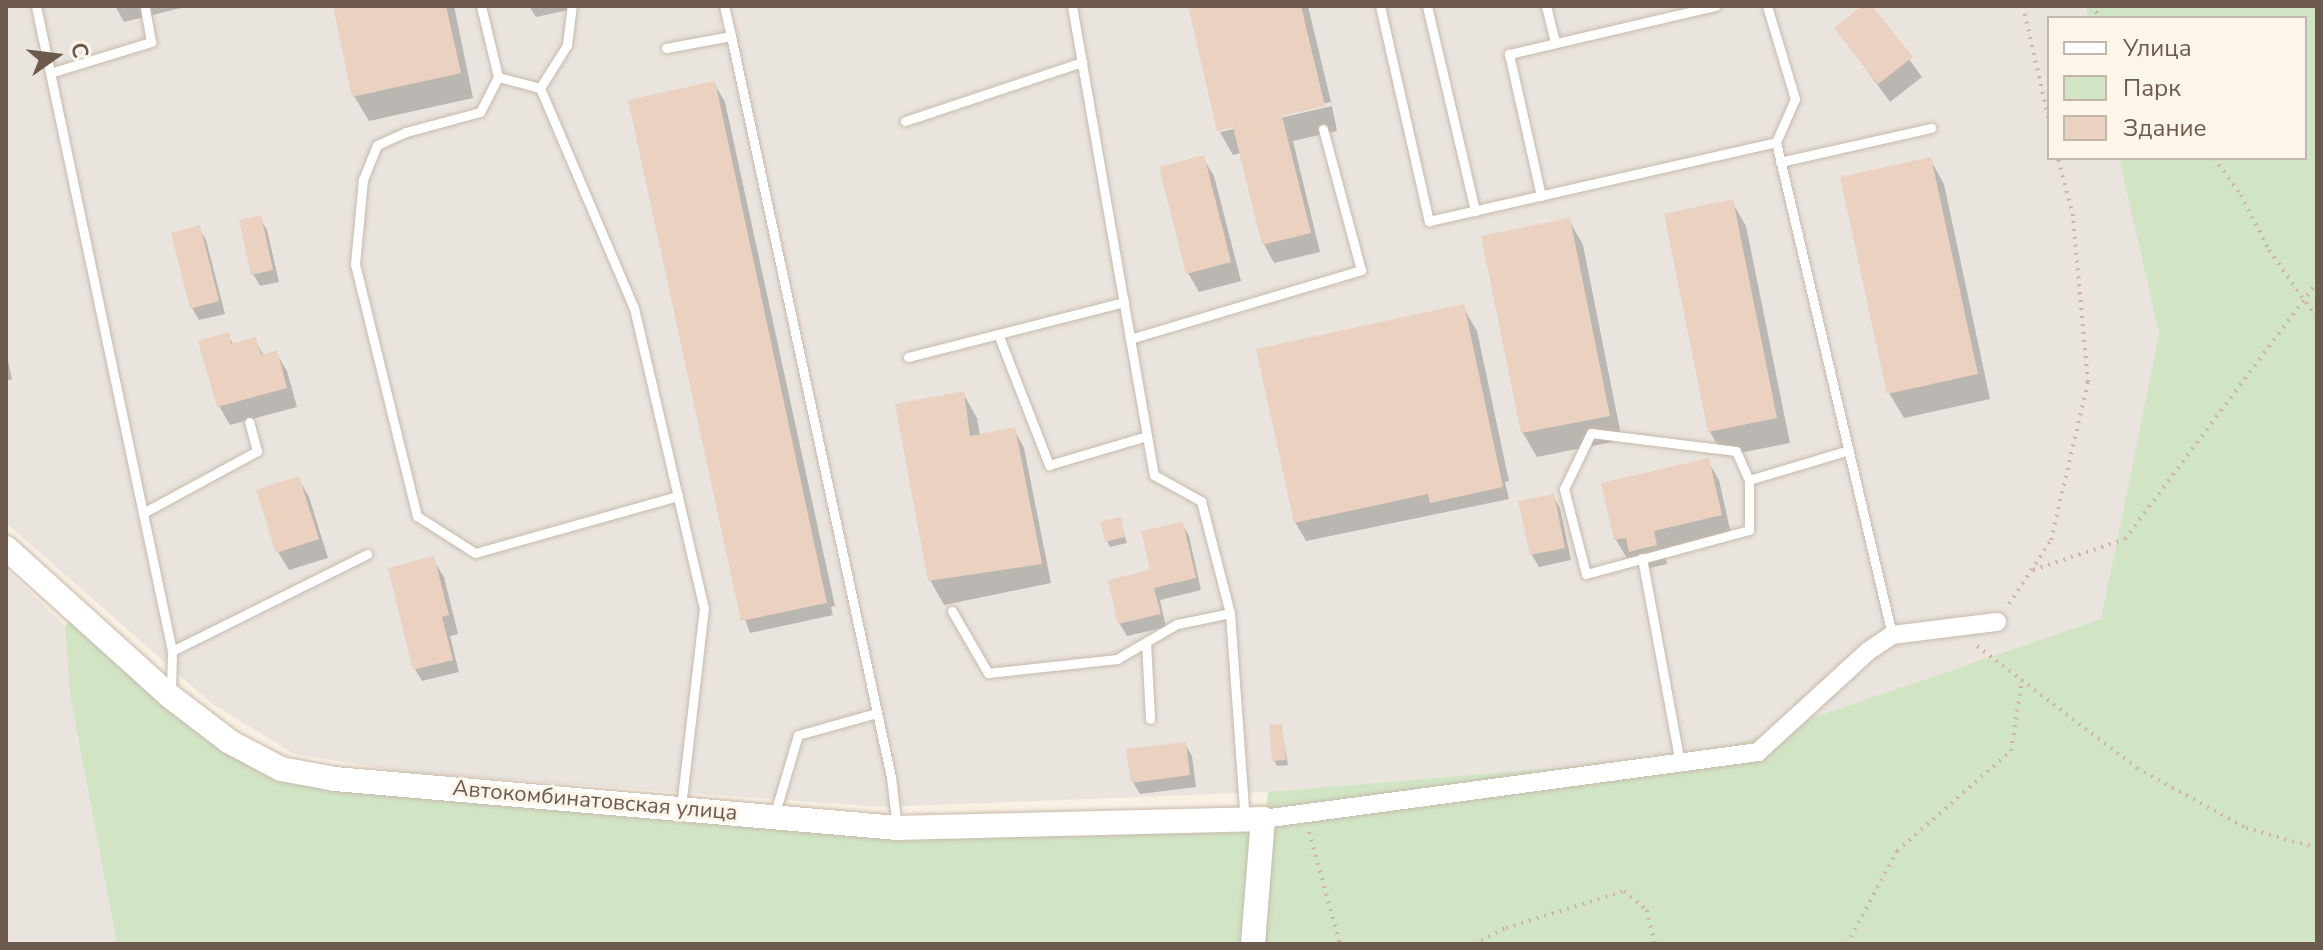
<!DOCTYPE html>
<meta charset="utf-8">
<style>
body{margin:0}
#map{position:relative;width:2323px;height:950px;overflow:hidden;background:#f9f1e4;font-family:"Nunito Sans",sans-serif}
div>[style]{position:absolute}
.industrial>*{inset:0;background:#e9e4de}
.green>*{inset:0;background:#d1e5c5}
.shadow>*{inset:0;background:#0003}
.building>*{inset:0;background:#ebd1bf}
.path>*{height:4px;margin-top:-2px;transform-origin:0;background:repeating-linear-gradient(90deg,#cfb5a3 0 2px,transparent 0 8px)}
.roads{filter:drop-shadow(0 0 2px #c8b9ac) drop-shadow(0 0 2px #c8b9ac)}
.service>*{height:9px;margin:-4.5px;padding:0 4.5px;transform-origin:4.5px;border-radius:4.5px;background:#fff}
.minor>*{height:18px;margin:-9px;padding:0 9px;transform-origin:9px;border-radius:9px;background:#fff}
.tertiary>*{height:24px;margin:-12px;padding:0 12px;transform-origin:12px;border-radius:12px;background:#fff}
span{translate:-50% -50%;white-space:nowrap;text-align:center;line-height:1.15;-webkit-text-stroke:6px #fcf5ea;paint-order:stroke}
.street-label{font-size:22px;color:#6e594d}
.frame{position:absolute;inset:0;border:8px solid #6e594d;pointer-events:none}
.legend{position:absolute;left:2047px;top:16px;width:260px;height:144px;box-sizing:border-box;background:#fcf5ea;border:2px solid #c3b7ab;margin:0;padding:10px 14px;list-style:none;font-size:24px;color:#6e594d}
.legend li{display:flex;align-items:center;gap:16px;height:40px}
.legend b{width:40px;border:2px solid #c3b7ab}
.north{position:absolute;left:16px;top:16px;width:80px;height:80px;-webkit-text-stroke:6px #fcf5ea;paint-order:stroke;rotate:76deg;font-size:22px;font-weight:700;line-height:32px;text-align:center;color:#6e594d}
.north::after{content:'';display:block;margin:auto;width:28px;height:36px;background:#6e594d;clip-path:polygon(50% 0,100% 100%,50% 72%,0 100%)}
</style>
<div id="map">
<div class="industrial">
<div style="clip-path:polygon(6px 6px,2085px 6px,2088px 18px,2049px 18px,2049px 158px,2119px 158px,2159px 334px,2101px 619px,1721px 749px,1580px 766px,1268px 792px,880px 807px,405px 772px,294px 754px,211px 703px,6px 523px)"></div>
<div style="clip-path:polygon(6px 569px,65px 626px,70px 695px,117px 944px,6px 944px)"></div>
</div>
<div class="green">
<div style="clip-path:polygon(2085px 6px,2317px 6px,2317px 944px,117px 944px,70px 695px,65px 626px,76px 610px,281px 769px,897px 828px,1264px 819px,1268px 792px,1580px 766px,1721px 749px,2101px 619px,2159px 334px,2119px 158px,2305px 158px,2305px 18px,2088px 18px)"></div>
</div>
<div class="shadow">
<div style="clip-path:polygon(115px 6px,189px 6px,124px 22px)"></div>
<div style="clip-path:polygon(335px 6px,454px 6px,473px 98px,369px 121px,354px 96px)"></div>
<div style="clip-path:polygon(529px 6px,587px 6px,536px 17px)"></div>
<div style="clip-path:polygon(1190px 6px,1308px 6px,1331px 102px,1219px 129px)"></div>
<div style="clip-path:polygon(1866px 6px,1870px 6px,1922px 77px,1890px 102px,1837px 29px)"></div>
<div style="clip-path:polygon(714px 83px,725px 102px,835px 606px,831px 607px,833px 615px,750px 633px,738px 600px)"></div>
<div style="clip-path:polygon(1332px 106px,1337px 131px,1293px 141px,1320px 252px,1274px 263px,1264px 244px,1241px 153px,1233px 155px,1220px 132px)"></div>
<div style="clip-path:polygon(1203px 158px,1214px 176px,1241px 281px,1199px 292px,1188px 273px)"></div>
<div style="clip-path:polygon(1930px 159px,1944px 184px,1990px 399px,1904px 418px,1889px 393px)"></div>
<div style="clip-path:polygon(1732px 202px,1746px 226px,1790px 443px,1724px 456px,1710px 432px)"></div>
<div style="clip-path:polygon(260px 218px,267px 230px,279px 282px,260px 286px,253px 274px)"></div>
<div style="clip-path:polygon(1569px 220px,1583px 245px,1622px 440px,1537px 457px,1523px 433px,1484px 238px)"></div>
<div style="clip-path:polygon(199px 228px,206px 240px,225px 314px,199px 320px,192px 308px)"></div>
<div style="clip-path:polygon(1463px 307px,1477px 331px,1509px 481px,1505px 482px,1509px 499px,1306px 541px,1295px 522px)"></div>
<div style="clip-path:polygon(228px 335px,234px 346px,255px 340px,264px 356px,276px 353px,287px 371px,297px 407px,230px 425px,219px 406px)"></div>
<div style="clip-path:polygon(6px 351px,12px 379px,6px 381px)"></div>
<div style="clip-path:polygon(963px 393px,977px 418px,980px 436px,1014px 429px,1024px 448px,1051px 583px,944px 605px,930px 580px)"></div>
<div style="clip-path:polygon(1708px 461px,1719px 480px,1731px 534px,1663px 550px,1667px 564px,1642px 570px,1634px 557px,1627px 558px,1616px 540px)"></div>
<div style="clip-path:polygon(298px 478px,309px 497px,328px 558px,289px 570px,278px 552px)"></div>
<div style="clip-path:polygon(1553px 496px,1560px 508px,1571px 560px,1539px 567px,1532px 555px)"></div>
<div style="clip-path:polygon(1120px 519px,1127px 543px,1110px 547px,1107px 541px)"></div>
<div style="clip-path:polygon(1182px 524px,1189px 536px,1201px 590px,1160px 600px,1166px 627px,1127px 636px,1120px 624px)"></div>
<div style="clip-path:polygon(433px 559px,444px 577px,458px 634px,450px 636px,459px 672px,422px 681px,415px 669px)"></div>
<div style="clip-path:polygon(1281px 726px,1288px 765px,1277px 766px,1274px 760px)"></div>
<div style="clip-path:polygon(1185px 744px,1192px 756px,1196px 787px,1140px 794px,1133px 782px)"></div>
</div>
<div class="building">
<div style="clip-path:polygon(333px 6px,446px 6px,461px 73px,352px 97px)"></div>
<div style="clip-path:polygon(1188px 6px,1301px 6px,1325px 106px,1282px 116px,1311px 233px,1262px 245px,1233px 127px,1217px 131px)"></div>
<div style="clip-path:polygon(1862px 6px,1872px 6px,1913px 57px,1878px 84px,1834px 28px)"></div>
<div style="clip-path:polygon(715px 81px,827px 603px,741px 621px,628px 100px)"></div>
<div style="clip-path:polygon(1204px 155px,1231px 262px,1186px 274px,1159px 167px)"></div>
<div style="clip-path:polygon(1931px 157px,1978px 374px,1887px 394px,1840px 177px)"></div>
<div style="clip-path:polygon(1733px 199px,1777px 418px,1708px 432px,1664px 214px)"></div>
<div style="clip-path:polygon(261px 215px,273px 270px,251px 275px,239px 220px)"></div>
<div style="clip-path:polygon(1570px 218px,1610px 416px,1521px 433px,1481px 236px)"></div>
<div style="clip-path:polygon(200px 225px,219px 301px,190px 309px,171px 233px)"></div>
<div style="clip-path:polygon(1464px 304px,1503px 487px,1430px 503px,1428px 494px,1294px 523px,1256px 349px)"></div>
<div style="clip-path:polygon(229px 332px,231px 344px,256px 337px,261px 355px,277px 350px,287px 388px,217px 407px,198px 341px)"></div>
<div style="clip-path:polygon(964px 391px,970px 436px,1015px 427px,1042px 564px,928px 581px,895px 404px)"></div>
<div style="clip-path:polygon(1709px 458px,1722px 515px,1654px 531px,1657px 545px,1629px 552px,1626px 538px,1614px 540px,1601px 483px)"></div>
<div style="clip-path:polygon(299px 476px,319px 539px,276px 553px,256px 490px)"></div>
<div style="clip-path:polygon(1554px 494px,1565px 548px,1530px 555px,1518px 501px)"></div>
<div style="clip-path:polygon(1121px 517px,1125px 537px,1105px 542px,1100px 522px)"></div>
<div style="clip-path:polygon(1183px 522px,1196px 578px,1154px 588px,1161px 614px,1118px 624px,1108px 580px,1150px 570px,1141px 531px)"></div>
<div style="clip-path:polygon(434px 556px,449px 615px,442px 617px,453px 660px,413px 670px,388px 568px)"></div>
<div style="clip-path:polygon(1282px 724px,1286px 760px,1272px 761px,1269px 725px)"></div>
<div style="clip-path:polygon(1186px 742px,1190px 775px,1131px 783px,1126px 749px)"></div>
</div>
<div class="path">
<div style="left:2023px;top:6px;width:117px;rotate:77.2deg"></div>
<div style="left:2090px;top:6px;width:17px;rotate:45deg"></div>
<div style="left:2214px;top:158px;width:46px;rotate:53.9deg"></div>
<div style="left:2241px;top:195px;width:62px;rotate:63deg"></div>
<div style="left:2269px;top:250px;width:83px;rotate:54.8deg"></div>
<div style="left:2033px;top:570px;width:97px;rotate:-18.6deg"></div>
<div style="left:2125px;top:539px;width:321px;rotate:-53.2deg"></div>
<div style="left:2009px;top:604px;width:77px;rotate:-56.7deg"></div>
<div style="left:2051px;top:540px;width:162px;rotate:-76.8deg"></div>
<div style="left:2088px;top:382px;width:167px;rotate:-95.2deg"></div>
<div style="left:2073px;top:216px;width:60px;rotate:-104.5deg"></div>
<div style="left:1977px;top:646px;width:201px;rotate:37.3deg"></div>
<div style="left:2137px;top:768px;width:124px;rotate:28.8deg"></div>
<div style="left:2246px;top:828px;width:74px;rotate:15.7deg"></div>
<div style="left:1309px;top:832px;width:116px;rotate:74.5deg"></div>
<div style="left:1474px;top:944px;width:36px;rotate:-27deg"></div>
<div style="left:1506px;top:928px;width:124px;rotate:-17.4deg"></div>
<div style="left:1624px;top:891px;width:30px;rotate:40deg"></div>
<div style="left:1647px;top:910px;width:35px;rotate:77deg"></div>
<div style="left:1847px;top:944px;width:106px;rotate:-61.7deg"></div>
<div style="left:1897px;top:851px;width:152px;rotate:-41.3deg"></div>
<div style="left:2011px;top:751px;width:72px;rotate:-81.2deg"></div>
</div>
<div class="roads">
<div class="service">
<div style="left:36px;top:6px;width:659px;rotate:78.09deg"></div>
<div style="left:172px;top:651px;width:41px;rotate:91.4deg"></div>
<div style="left:481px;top:6px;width:73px;rotate:76.5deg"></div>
<div style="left:498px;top:77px;width:43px;rotate:14.7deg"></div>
<div style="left:540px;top:88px;width:239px;rotate:66.9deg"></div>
<div style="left:634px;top:308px;width:308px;rotate:76.9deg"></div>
<div style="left:704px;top:608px;width:200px;rotate:96.6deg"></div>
<div style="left:1072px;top:6px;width:476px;rotate:80.1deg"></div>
<div style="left:1154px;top:475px;width:54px;rotate:29deg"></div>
<div style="left:1201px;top:501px;width:116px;rotate:75.5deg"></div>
<div style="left:1230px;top:613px;width:208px;rotate:85.9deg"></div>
<div style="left:1380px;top:6px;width:221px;rotate:77.2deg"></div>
<div style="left:1429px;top:221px;width:356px;rotate:-12.8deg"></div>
<div style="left:1776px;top:142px;width:506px;rotate:76.76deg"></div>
<div style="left:1427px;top:6px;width:211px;rotate:76.8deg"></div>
<div style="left:1546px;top:6px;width:38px;rotate:76deg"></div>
<div style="left:1767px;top:6px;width:97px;rotate:73.2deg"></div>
<div style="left:1795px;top:99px;width:47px;rotate:113.8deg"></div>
<div style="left:731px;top:36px;width:758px;rotate:77.82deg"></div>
<div style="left:891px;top:777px;width:51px;rotate:83.3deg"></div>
<div style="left:666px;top:48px;width:66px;rotate:-10.5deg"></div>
<div style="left:731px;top:36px;width:31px;rotate:-103deg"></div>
<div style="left:50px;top:73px;width:106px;rotate:-17.1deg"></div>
<div style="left:151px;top:42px;width:34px;rotate:-100deg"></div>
<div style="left:498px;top:77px;width:39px;rotate:117deg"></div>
<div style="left:480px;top:112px;width:77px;rotate:164.9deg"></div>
<div style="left:406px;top:132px;width:32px;rotate:156deg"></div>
<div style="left:377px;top:145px;width:37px;rotate:112deg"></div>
<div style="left:363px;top:179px;width:85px;rotate:95.4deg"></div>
<div style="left:355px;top:264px;width:260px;rotate:76.2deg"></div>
<div style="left:417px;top:516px;width:69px;rotate:32.5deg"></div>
<div style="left:475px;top:553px;width:211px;rotate:-15.7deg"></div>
<div style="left:540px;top:88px;width:51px;rotate:-57.9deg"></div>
<div style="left:567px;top:45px;width:39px;rotate:-83deg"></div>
<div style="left:905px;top:121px;width:187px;rotate:-18.4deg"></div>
<div style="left:1780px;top:162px;width:155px;rotate:-12.7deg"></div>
<div style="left:1541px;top:196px;width:146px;rotate:-102.7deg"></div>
<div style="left:1509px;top:54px;width:212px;rotate:-13.1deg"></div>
<div style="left:998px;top:334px;width:141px;rotate:68.7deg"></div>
<div style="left:1049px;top:465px;width:102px;rotate:-16.5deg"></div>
<div style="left:1130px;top:339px;width:241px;rotate:-16.6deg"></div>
<div style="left:1361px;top:270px;width:146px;rotate:-105.1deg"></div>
<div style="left:908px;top:357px;width:223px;rotate:-14.3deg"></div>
<div style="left:1591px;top:433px;width:146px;rotate:7.1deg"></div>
<div style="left:1736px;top:451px;width:32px;rotate:66deg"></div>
<div style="left:1749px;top:480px;width:50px;rotate:90deg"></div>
<div style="left:1749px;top:530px;width:169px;rotate:164.9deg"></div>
<div style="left:1586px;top:574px;width:88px;rotate:-104.5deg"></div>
<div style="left:1564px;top:489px;width:62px;rotate:-64.3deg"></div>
<div style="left:1749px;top:480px;width:104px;rotate:-16.7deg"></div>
<div style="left:143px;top:513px;width:130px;rotate:-28.5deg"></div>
<div style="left:257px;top:451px;width:30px;rotate:-105deg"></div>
<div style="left:1642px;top:558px;width:208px;rotate:79.5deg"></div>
<div style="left:952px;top:611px;width:72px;rotate:59.9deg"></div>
<div style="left:988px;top:673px;width:130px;rotate:-6.2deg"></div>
<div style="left:1117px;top:659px;width:69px;rotate:-30.3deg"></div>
<div style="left:1177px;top:624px;width:54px;rotate:-11.7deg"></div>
<div style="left:1146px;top:642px;width:77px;rotate:87deg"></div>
<div style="left:172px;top:651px;width:218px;rotate:-26.4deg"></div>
<div style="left:774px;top:816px;width:84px;rotate:-73.5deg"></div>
<div style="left:798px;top:735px;width:82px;rotate:-15.6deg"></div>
</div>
<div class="minor">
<div style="left:1263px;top:819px;width:500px;rotate:-7.7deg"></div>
<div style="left:1758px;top:752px;width:148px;rotate:-42.5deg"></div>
<div style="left:1867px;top:652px;width:30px;rotate:-34deg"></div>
<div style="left:1892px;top:635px;width:106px;rotate:-7.1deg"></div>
</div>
<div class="tertiary">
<div style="left:6px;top:548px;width:222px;rotate:42.1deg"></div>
<div style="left:171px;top:697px;width:74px;rotate:37.3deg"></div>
<div style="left:230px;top:742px;width:58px;rotate:27.9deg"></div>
<div style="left:281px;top:769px;width:55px;rotate:10.5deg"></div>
<div style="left:335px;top:779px;width:564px;rotate:4.98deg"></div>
<div style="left:897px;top:828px;width:366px;rotate:-1.4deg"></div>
<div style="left:1263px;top:819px;width:125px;rotate:94.6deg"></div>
</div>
</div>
<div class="street-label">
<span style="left:595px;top:801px;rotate:5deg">Автокомбинатовская улица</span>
</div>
<div class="frame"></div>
<ul class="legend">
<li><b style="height:10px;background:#fff"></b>Улица</li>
<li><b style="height:22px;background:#d1e5c5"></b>Парк</li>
<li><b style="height:22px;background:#ebd1bf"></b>Здание</li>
</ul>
<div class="north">С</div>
</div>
